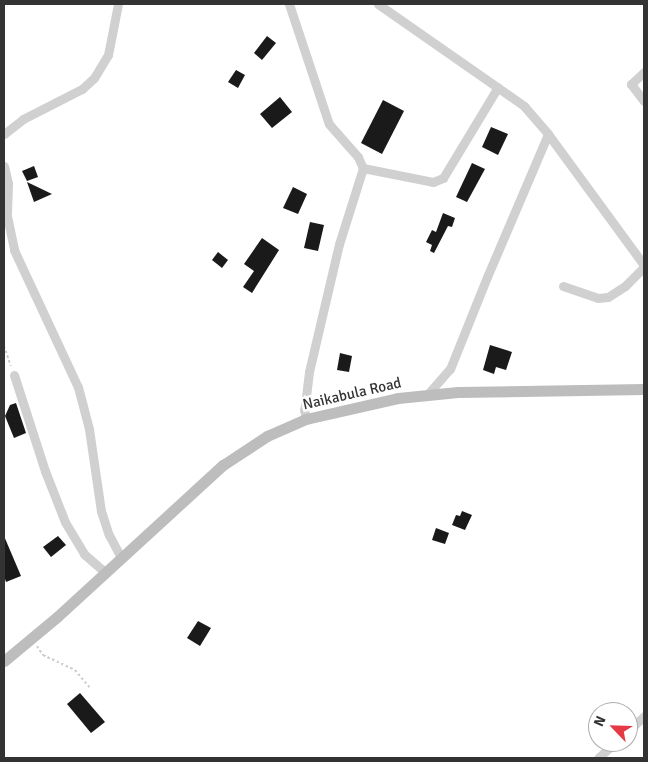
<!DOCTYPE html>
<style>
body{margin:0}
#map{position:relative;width:648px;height:762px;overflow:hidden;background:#fff;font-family:Signika,sans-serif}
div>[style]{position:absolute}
.building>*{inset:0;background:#1a1a1a}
.path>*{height:2px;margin-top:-1px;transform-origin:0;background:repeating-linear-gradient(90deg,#cdcdcd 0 2.5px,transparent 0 5px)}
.street>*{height:9px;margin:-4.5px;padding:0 4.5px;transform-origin:4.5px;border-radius:4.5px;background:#d0d0d0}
.secondary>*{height:11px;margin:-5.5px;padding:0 5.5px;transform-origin:5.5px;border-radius:5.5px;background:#bdbdbd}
span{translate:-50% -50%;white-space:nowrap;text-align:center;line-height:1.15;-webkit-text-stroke:5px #fff;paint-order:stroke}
.street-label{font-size:15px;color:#333}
.frame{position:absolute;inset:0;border:5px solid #333;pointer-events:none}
.north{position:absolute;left:588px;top:702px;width:50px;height:50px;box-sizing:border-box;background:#fff;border:1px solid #adadad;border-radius:50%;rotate:294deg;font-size:14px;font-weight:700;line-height:20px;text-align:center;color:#333}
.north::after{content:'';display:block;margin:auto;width:18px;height:22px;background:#e63946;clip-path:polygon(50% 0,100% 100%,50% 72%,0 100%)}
</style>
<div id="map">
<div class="building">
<div style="clip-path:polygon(267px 36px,276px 43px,262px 60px,254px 53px)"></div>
<div style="clip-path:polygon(236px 70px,245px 75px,238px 88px,228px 82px)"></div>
<div style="clip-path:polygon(280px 97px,292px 112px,272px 128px,260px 114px)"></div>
<div style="clip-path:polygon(383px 100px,404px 111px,382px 154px,361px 143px)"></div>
<div style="clip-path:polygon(491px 127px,508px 134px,498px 155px,482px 147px)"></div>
<div style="clip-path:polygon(472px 163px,485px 169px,467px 202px,456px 197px)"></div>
<div style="clip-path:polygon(34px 166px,38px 177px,27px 181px,22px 171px)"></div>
<div style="clip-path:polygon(27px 182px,52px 194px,34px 202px)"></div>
<div style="clip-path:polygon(293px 187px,307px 194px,298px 214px,283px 208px)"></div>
<div style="clip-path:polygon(443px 213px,455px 218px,452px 227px,448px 226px,434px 253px,430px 251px,432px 245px,426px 242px,432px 230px,436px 232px)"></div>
<div style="clip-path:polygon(310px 222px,324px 225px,318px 251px,304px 248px)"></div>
<div style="clip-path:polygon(262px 238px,279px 250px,252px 293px,243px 287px,254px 271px,244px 264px)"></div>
<div style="clip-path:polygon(218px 252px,228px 260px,222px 268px,212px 260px)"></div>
<div style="clip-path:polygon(490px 345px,512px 352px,506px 370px,496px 367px,494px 374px,483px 370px)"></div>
<div style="clip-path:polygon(340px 353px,352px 356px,349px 372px,337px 370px)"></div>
<div style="clip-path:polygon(16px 403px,26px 433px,14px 438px,5px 416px,10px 405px)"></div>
<div style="clip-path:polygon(462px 511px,472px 515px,465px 530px,452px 525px,456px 515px,460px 516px)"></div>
<div style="clip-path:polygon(436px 528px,449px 533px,445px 544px,432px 540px)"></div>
<div style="clip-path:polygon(4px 536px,21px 576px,6px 582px,4px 576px)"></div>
<div style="clip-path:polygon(58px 536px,66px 545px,51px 557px,43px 547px)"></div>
<div style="clip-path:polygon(198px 621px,211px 628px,200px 646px,187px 638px)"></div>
<div style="clip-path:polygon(80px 693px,105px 722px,91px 733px,67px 704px)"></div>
</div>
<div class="path">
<div style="left:4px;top:346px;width:21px;rotate:71deg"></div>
<div style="left:37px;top:646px;width:11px;rotate:56deg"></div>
<div style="left:43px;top:655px;width:35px;rotate:25deg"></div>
<div style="left:75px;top:670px;width:25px;rotate:50deg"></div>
</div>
<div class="street">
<div style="left:289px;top:4px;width:126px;rotate:71.6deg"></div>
<div style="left:329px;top:124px;width:44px;rotate:48.7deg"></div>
<div style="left:358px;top:157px;width:12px;rotate:66deg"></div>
<div style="left:363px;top:168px;width:80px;rotate:107.5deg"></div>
<div style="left:339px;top:244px;width:131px;rotate:103.2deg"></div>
<div style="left:309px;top:372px;width:38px;rotate:97deg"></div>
<div style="left:304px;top:410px;width:9px;rotate:77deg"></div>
<div style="left:378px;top:4px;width:178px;rotate:34.9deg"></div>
<div style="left:524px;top:106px;width:37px;rotate:49deg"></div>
<div style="left:548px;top:134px;width:162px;rotate:53.8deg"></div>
<div style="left:644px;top:72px;width:18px;rotate:137deg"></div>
<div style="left:631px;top:84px;width:21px;rotate:53deg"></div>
<div style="left:4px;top:134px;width:24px;rotate:-38deg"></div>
<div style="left:23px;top:119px;width:66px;rotate:-27deg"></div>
<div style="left:82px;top:89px;width:16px;rotate:-43deg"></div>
<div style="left:94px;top:78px;width:27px;rotate:-59deg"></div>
<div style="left:108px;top:55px;width:52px;rotate:-78.9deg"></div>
<div style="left:4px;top:166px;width:18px;rotate:77deg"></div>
<div style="left:8px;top:184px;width:32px;rotate:92deg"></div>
<div style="left:7px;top:216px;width:35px;rotate:78deg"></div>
<div style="left:14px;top:250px;width:151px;rotate:65deg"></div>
<div style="left:78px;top:387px;width:43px;rotate:75.3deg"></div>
<div style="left:89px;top:429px;width:83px;rotate:81.7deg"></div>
<div style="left:101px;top:511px;width:25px;rotate:72deg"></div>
<div style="left:109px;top:535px;width:26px;rotate:62deg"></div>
<div style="left:363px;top:168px;width:71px;rotate:11.3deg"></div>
<div style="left:433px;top:182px;width:11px;rotate:-22deg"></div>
<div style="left:443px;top:178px;width:106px;rotate:-58.9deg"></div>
<div style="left:563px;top:286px;width:37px;rotate:19deg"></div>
<div style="left:598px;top:298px;width:10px;rotate:-6deg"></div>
<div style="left:608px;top:297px;width:20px;rotate:-33deg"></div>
<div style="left:625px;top:286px;width:27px;rotate:-45deg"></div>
<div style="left:14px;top:375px;width:101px;rotate:72.1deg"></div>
<div style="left:45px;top:471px;width:55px;rotate:68.6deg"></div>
<div style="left:65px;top:522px;width:37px;rotate:59deg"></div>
<div style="left:84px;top:554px;width:28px;rotate:41deg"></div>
<div style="left:427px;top:395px;width:35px;rotate:-49deg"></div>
<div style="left:450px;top:369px;width:99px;rotate:-68.1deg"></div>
<div style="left:487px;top:277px;width:155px;rotate:-66.9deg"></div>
<div style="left:628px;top:731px;width:22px;rotate:-43deg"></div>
<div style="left:598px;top:758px;width:24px;rotate:-42deg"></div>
</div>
<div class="secondary">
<div style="left:4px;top:661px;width:70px;rotate:-39.8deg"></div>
<div style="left:58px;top:616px;width:224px;rotate:-42.5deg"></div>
<div style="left:223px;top:465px;width:53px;rotate:-33.4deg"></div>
<div style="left:267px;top:436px;width:43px;rotate:-23.6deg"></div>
<div style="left:306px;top:419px;width:94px;rotate:-12.9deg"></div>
<div style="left:398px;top:398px;width:60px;rotate:-5.7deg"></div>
<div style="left:458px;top:392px;width:186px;rotate:-0.9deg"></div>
</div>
<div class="street-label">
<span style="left:352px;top:394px;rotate:-13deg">Naikabula Road</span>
</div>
<div class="frame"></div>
<div class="north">N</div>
</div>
